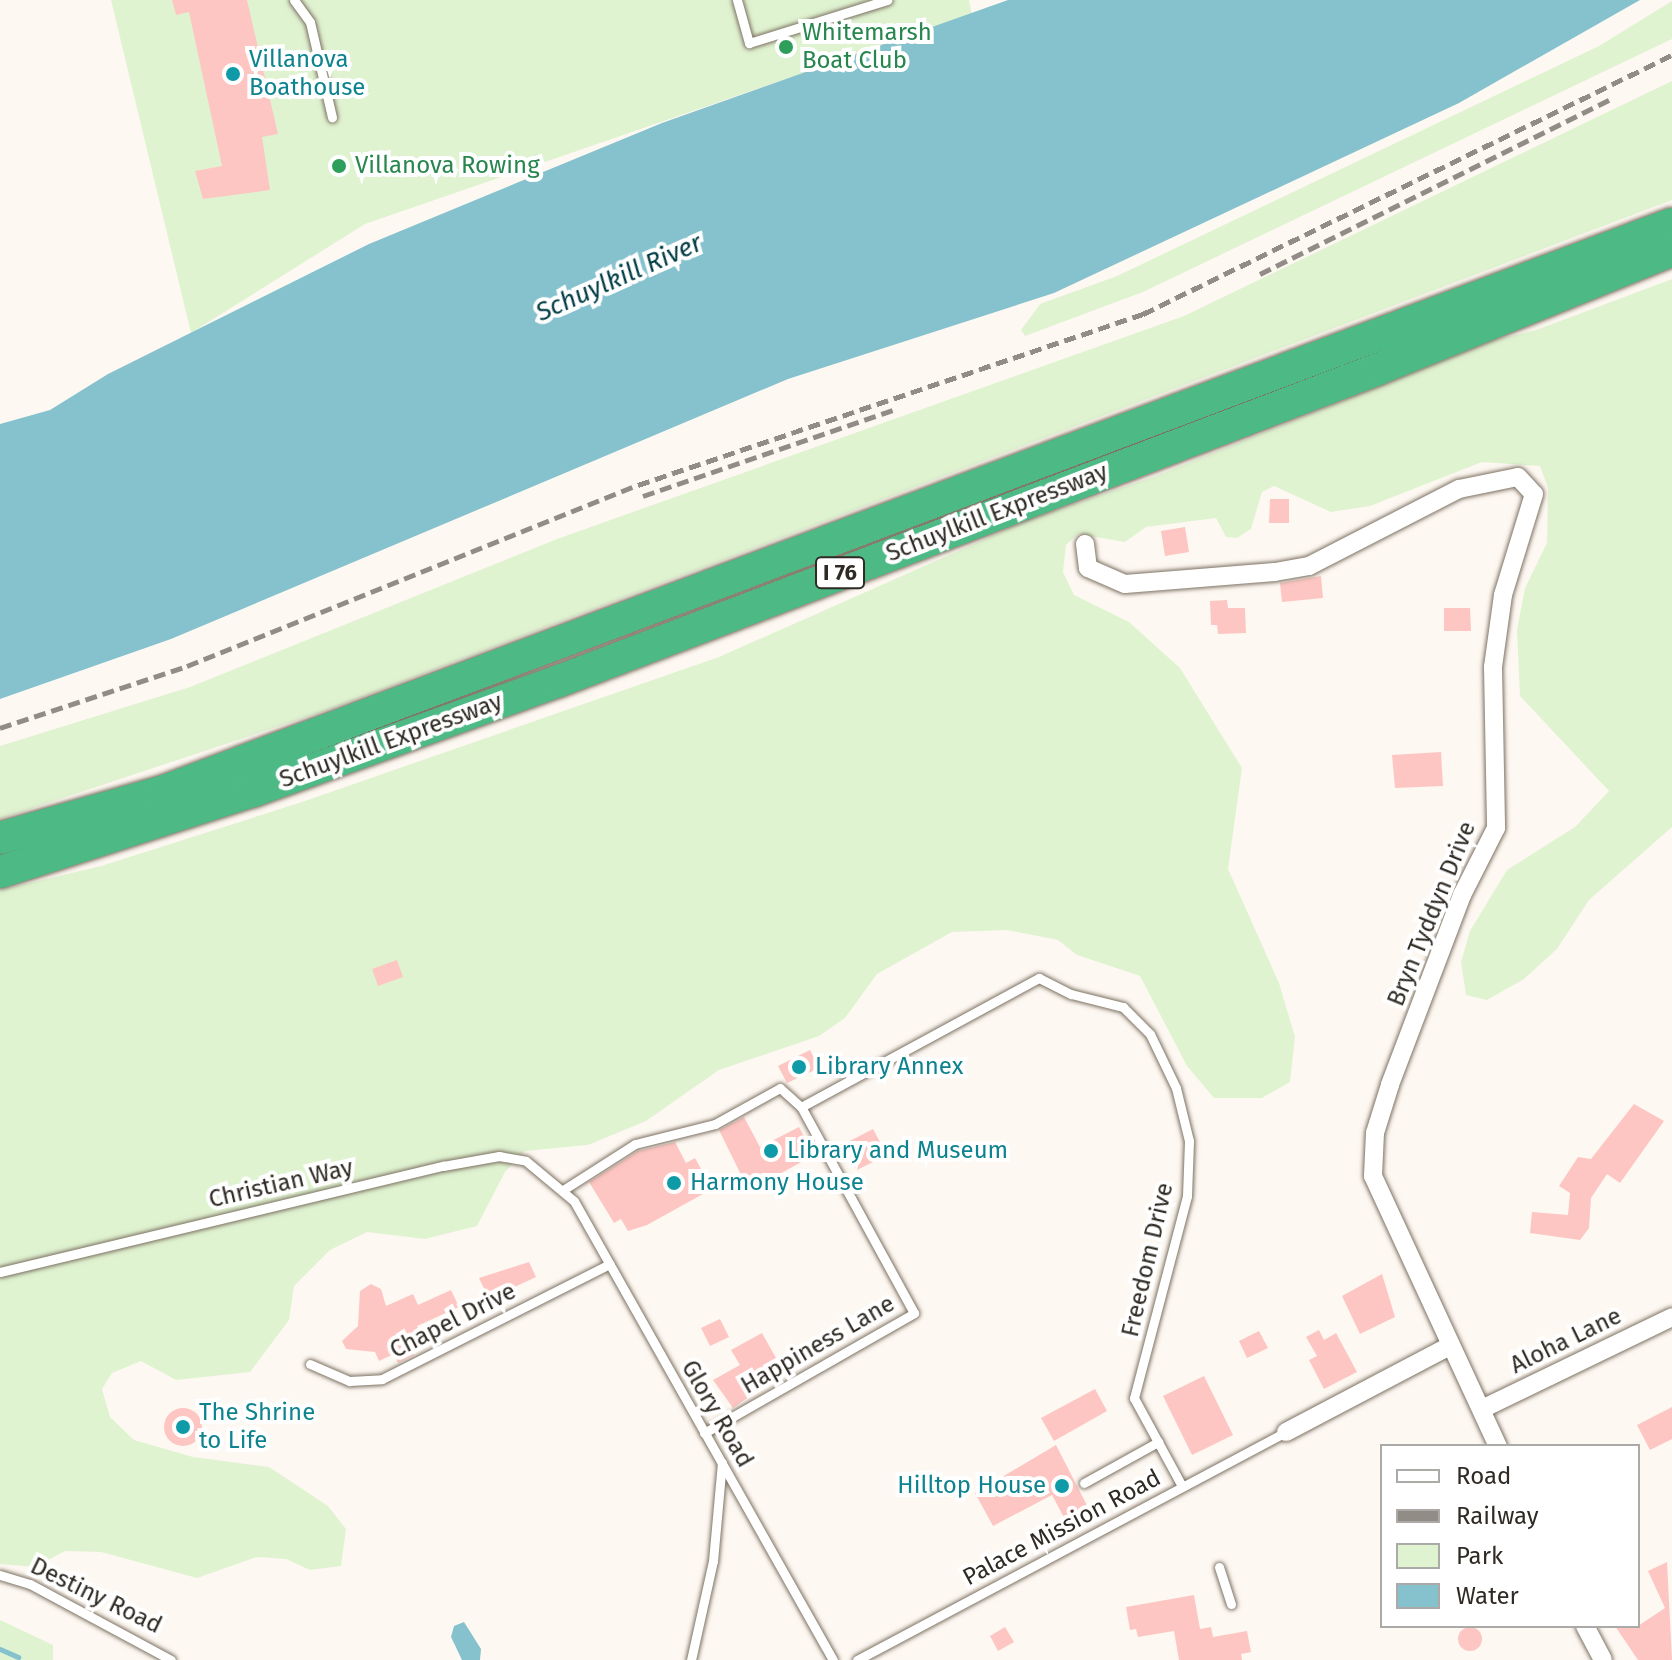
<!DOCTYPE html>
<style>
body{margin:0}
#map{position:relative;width:1672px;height:1660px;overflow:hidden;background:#fef8f2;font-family:"Fira Sans",sans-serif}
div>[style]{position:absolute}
.green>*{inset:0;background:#e0f3d1}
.water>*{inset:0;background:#85c2cd}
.stream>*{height:5px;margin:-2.5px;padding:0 2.5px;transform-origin:2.5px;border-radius:2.5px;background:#85c2cd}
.building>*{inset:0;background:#fdc6c2}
.round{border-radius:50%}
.roads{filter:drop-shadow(0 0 2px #7d7263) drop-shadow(0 0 2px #7d7263)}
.service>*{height:9px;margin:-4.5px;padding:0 4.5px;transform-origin:4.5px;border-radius:4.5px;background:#fff}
.minor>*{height:18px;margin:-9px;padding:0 9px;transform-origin:9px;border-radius:9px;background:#fff}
.motorway>*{height:32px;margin:-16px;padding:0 16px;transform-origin:16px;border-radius:16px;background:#4dba86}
.rail>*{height:5px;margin-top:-2.5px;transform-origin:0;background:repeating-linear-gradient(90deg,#918c86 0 12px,transparent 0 18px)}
.dots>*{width:22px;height:22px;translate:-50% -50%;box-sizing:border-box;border:4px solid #fff;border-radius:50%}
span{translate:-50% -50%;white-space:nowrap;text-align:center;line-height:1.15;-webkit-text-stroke:8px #fff;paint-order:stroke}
.shield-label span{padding:2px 6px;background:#fff;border:2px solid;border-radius:6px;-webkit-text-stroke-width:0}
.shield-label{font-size:22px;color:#2f2a24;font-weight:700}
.leisure-label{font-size:24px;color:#27864d}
.left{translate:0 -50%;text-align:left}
.culture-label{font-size:24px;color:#0d838f}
.right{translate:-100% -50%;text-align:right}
.street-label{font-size:24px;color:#2f2a24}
.water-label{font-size:26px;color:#003c44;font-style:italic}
.legend{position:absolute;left:1380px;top:1444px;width:260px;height:184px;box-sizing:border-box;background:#fff;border:2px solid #acaaa7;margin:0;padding:10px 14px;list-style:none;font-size:24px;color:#2f2a24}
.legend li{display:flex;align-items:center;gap:16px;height:40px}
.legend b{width:40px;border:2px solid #acaaa7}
</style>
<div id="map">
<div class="green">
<div style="clip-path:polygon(111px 0,969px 0,972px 15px,365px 224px,191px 333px)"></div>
<div style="clip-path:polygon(1672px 1px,1672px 39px,1143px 292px,1025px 336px,1021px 330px,1040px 304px,1117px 276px,1599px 46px)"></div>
<div style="clip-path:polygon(1672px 81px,1672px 200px,325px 711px,0 819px,0 746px,190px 687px,557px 539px,1184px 316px)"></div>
<div style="clip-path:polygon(1672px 279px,1672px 827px,1589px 900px,1557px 949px,1524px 979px,1487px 1000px,1466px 995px,1461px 962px,1470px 931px,1507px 870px,1575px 827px,1609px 791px,1520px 696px,1517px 630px,1525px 588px,1547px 543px,1548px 488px,1540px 466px,1482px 462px,1370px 506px,1331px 512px,1274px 486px,1262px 492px,1251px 529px,1237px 538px,1226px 537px,1216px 518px,1146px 527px,1125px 542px,1078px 534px,1066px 545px,1063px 572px,1074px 595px,1129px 622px,1180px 668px,1242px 768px,1228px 869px,1279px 983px,1295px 1037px,1290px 1082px,1262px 1098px,1214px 1098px,1187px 1066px,1140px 976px,1077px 955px,1058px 940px,1007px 930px,952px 932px,877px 974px,845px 1018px,819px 1036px,719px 1070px,646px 1121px,588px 1145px,525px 1151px,505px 1172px,477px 1226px,425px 1239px,367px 1232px,330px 1250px,294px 1286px,289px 1320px,250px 1372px,176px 1380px,141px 1361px,112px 1373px,102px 1389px,110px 1417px,134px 1440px,193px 1457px,269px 1467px,328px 1506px,346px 1529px,341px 1566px,310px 1570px,286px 1559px,257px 1557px,197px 1578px,101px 1552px,65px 1551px,35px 1567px,0 1564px,0 890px,101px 866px,302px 802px,719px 657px,1028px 520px,1156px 476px,1494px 340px,1536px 330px)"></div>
<div style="clip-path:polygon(0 1620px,53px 1645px,53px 1660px,0 1660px)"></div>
</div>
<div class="water">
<div style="clip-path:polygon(1008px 0,1640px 0,1459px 103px,1054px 293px,788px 379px,171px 639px,0 699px,0 424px,50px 410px,108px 374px,369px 244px,662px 123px)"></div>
<div style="clip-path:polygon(464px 1622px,481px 1649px,480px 1660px,462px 1660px,451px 1637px,454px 1626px)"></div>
</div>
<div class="stream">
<div style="left:0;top:1649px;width:20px;rotate:24deg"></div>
</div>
<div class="building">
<div style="clip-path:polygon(172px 0,247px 0,278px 134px,262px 137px,270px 190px,203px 199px,195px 171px,222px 166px,189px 12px,176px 15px)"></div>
<div style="clip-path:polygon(1270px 499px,1289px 499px,1289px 523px,1269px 523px)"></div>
<div style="clip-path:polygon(1185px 527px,1189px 552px,1165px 556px,1161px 531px)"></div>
<div style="clip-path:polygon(1321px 576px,1323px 598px,1282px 602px,1280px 583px)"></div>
<div style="clip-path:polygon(1227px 600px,1228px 608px,1245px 608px,1246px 633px,1218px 634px,1217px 625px,1211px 625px,1210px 601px)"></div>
<div style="clip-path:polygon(1444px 608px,1470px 608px,1471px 631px,1444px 631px)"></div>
<div style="clip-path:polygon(1441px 752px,1443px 786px,1395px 788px,1392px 755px)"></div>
<div style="clip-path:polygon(397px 960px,403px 977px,378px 986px,372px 969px)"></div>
<div style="clip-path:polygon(810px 1050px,819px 1068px,787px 1083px,778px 1066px)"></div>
<div style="clip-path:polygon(1634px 1104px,1664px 1121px,1620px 1183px,1607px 1174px,1591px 1198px,1589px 1228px,1580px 1240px,1530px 1233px,1532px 1212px,1568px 1215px,1570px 1193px,1559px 1186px,1578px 1157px,1591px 1159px)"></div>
<div style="clip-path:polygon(744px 1117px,760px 1147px,799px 1127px,814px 1155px,749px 1191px,719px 1130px)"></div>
<div style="clip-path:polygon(873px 1129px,887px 1155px,857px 1170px,844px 1144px)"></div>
<div style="clip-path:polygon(675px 1142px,686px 1163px,695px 1158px,712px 1189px,647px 1225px,628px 1231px,621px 1219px,614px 1223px,589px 1182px,638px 1151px)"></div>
<div style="clip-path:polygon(529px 1262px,536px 1277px,489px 1299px,479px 1278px)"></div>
<div style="clip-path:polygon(1382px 1274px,1395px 1317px,1360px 1334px,1342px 1296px)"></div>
<div style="clip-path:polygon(371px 1284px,381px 1289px,386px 1306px,413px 1294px,418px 1305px,451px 1290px,459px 1307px,417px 1326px,425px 1343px,411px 1349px,414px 1355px,398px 1363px,394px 1354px,379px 1361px,375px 1352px,346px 1349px,342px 1341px,358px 1326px,360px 1291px)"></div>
<div style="clip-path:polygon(720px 1319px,729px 1337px,710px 1346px,701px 1328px)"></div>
<div style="clip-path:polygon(1319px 1330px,1324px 1340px,1336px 1333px,1357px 1372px,1324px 1389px,1309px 1360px,1317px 1356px,1306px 1337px)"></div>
<div style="clip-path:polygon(1259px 1331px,1268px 1348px,1247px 1358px,1239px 1341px)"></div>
<div style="clip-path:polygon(762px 1333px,776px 1358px,763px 1365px,771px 1381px,733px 1408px,713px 1380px,740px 1365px,731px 1350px)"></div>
<div style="clip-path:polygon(1204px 1376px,1233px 1435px,1192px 1455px,1163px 1396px)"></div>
<div style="clip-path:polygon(1095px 1389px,1107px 1411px,1054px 1441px,1041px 1418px)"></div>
<div style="clip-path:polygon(1672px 1407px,1672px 1439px,1650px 1450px,1637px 1425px)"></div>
<div class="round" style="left:164px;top:1408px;width:38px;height:38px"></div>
<div style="clip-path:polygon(1056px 1445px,1092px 1515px,1069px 1527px,1052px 1495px,993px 1526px,975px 1493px)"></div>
<div style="clip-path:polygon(1667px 1562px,1672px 1660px,1638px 1660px,1615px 1626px,1638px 1626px,1665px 1608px,1648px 1571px)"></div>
<div style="clip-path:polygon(1194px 1595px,1200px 1629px,1211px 1627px,1213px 1637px,1247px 1631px,1251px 1652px,1241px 1654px,1242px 1660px,1179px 1660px,1174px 1631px,1138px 1637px,1136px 1629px,1130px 1630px,1126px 1607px)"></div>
<div class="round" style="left:1458px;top:1627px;width:24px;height:24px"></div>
<div style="clip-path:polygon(1005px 1627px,1014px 1642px,998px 1651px,990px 1636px)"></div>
</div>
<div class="roads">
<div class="service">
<div style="left:294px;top:0;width:27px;rotate:54deg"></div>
<div style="left:310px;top:22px;width:98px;rotate:77deg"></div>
<div style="left:737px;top:0;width:45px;rotate:74.4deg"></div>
<div style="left:749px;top:43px;width:145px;rotate:-17.3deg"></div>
<div style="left:563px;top:1190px;width:85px;rotate:-32.6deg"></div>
<div style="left:635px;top:1144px;width:82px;rotate:-14deg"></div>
<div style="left:715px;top:1124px;width:74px;rotate:-29deg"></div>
<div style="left:780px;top:1088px;width:28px;rotate:42deg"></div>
<div style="left:801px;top:1107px;width:271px;rotate:-28.5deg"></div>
<div style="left:1039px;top:978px;width:36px;rotate:27deg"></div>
<div style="left:1071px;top:994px;width:54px;rotate:14deg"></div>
<div style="left:1123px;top:1007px;width:38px;rotate:45deg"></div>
<div style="left:1150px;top:1034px;width:60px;rotate:64.3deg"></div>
<div style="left:1176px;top:1088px;width:55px;rotate:76.2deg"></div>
<div style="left:1189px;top:1141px;width:55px;rotate:92.1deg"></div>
<div style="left:1187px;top:1196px;width:209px;rotate:104.7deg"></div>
<div style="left:1134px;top:1398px;width:100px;rotate:61.4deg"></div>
<div style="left:0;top:1272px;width:456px;rotate:-13.5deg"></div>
<div style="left:443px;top:1166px;width:57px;rotate:-10.1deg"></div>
<div style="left:499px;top:1156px;width:27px;rotate:10deg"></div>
<div style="left:526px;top:1161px;width:62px;rotate:39.8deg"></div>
<div style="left:574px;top:1201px;width:527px;rotate:60.57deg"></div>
<div style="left:310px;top:1364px;width:43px;rotate:23.6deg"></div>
<div style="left:349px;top:1381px;width:33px;rotate:-3deg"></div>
<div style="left:382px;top:1379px;width:255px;rotate:-26.8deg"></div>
<div style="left:704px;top:1433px;width:242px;rotate:-29.7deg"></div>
<div style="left:914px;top:1313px;width:235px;rotate:-118.7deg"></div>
<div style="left:1084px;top:1483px;width:85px;rotate:-29deg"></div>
<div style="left:1219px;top:1567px;width:39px;rotate:72deg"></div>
<div style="left:0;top:1575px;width:31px;rotate:17deg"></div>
<div style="left:30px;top:1584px;width:160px;rotate:28.3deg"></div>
<div style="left:691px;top:1660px;width:101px;rotate:-77.5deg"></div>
<div style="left:713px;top:1561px;width:99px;rotate:-84.8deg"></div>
<div style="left:857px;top:1660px;width:486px;rotate:-28deg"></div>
</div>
<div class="minor">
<div style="left:1085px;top:544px;width:24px;rotate:83deg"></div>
<div style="left:1088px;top:568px;width:40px;rotate:23.4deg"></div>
<div style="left:1125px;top:584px;width:150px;rotate:-4.6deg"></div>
<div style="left:1275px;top:572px;width:35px;rotate:-10deg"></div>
<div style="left:1309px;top:566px;width:169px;rotate:-27.2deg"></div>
<div style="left:1459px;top:489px;width:60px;rotate:-11.5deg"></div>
<div style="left:1518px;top:477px;width:23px;rotate:47deg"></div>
<div style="left:1534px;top:494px;width:106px;rotate:107.1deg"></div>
<div style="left:1503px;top:595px;width:73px;rotate:97.9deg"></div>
<div style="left:1493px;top:667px;width:161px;rotate:88.9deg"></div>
<div style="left:1496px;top:828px;width:75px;rotate:116.9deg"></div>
<div style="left:1462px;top:895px;width:203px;rotate:110.8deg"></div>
<div style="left:1390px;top:1085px;width:50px;rotate:107.4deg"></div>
<div style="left:1375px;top:1133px;width:43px;rotate:92.7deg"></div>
<div style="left:1373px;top:1176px;width:298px;rotate:65.2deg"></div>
<div style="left:1482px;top:1409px;width:211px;rotate:-25.8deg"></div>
<div style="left:1286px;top:1432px;width:185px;rotate:-27.7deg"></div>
<div style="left:1585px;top:1626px;width:38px;rotate:62deg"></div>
</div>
<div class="motorway">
<div style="left:0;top:838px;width:168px;rotate:-15.9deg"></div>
<div style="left:162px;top:792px;width:1613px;rotate:-20.61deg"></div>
<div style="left:0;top:872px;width:266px;rotate:-17.8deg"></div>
<div style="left:253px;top:791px;width:325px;rotate:-19.8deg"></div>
<div style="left:559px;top:681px;width:876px;rotate:-20.85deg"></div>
<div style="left:1378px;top:369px;width:317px;rotate:-22deg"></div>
</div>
</div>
<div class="rail">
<div style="left:1260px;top:274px;width:392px;rotate:-26.5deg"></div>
<div style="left:643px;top:496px;width:264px;rotate:-19deg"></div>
<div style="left:0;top:728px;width:197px;rotate:-18.3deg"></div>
<div style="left:187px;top:666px;width:486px;rotate:-21.9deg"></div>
<div style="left:638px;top:485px;width:533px;rotate:-18.71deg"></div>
<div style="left:1143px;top:314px;width:589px;rotate:-26.09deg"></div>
</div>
<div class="dots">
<div style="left:786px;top:47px;background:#2e9e5b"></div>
<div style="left:233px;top:74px;background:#0f9aa8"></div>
<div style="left:339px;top:166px;background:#2e9e5b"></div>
<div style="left:799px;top:1067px;background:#0f9aa8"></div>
<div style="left:771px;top:1151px;background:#0f9aa8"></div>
<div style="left:674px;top:1183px;background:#0f9aa8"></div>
<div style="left:183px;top:1427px;background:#0f9aa8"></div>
<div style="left:1062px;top:1486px;background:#0f9aa8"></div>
</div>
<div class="shield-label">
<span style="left:840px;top:573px">I 76</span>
</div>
<div class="leisure-label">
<span class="left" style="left:802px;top:47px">Whitemarsh<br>Boat Club</span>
<span class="left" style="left:355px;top:166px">Villanova Rowing</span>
</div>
<div class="culture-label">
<span class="left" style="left:249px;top:74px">Villanova<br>Boathouse</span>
<span class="left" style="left:815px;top:1067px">Library Annex</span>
<span class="left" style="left:787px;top:1151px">Library and Museum</span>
<span class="left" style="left:690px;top:1183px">Harmony House</span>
<span class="left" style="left:199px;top:1427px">The Shrine<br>to Life</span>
<span class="right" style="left:1046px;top:1486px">Hilltop House</span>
</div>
<div class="street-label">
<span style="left:997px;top:513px;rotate:-21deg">Schuylkill Expressway</span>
<span style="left:391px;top:741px;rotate:-20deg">Schuylkill Expressway</span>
<span style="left:1432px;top:914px;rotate:-68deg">Bryn Tyddyn Drive</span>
<span style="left:281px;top:1184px;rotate:-13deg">Christian Way</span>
<span style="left:1148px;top:1260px;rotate:-77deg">Freedom Drive</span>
<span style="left:453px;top:1321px;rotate:-27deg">Chapel Drive</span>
<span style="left:1566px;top:1341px;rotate:-26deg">Aloha Lane</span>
<span style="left:818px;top:1345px;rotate:-30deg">Happiness Lane</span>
<span style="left:717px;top:1414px;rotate:60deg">Glory Road</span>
<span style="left:1062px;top:1528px;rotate:-28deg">Palace Mission Road</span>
<span style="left:96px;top:1596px;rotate:26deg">Destiny Road</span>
</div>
<div class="water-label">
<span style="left:619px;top:278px;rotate:-24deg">Schuylkill River</span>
</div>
<ul class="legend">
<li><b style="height:10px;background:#fff"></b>Road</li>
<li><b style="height:10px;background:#918c86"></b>Railway</li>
<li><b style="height:22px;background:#e0f3d1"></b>Park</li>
<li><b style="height:22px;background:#85c2cd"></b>Water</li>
</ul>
</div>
